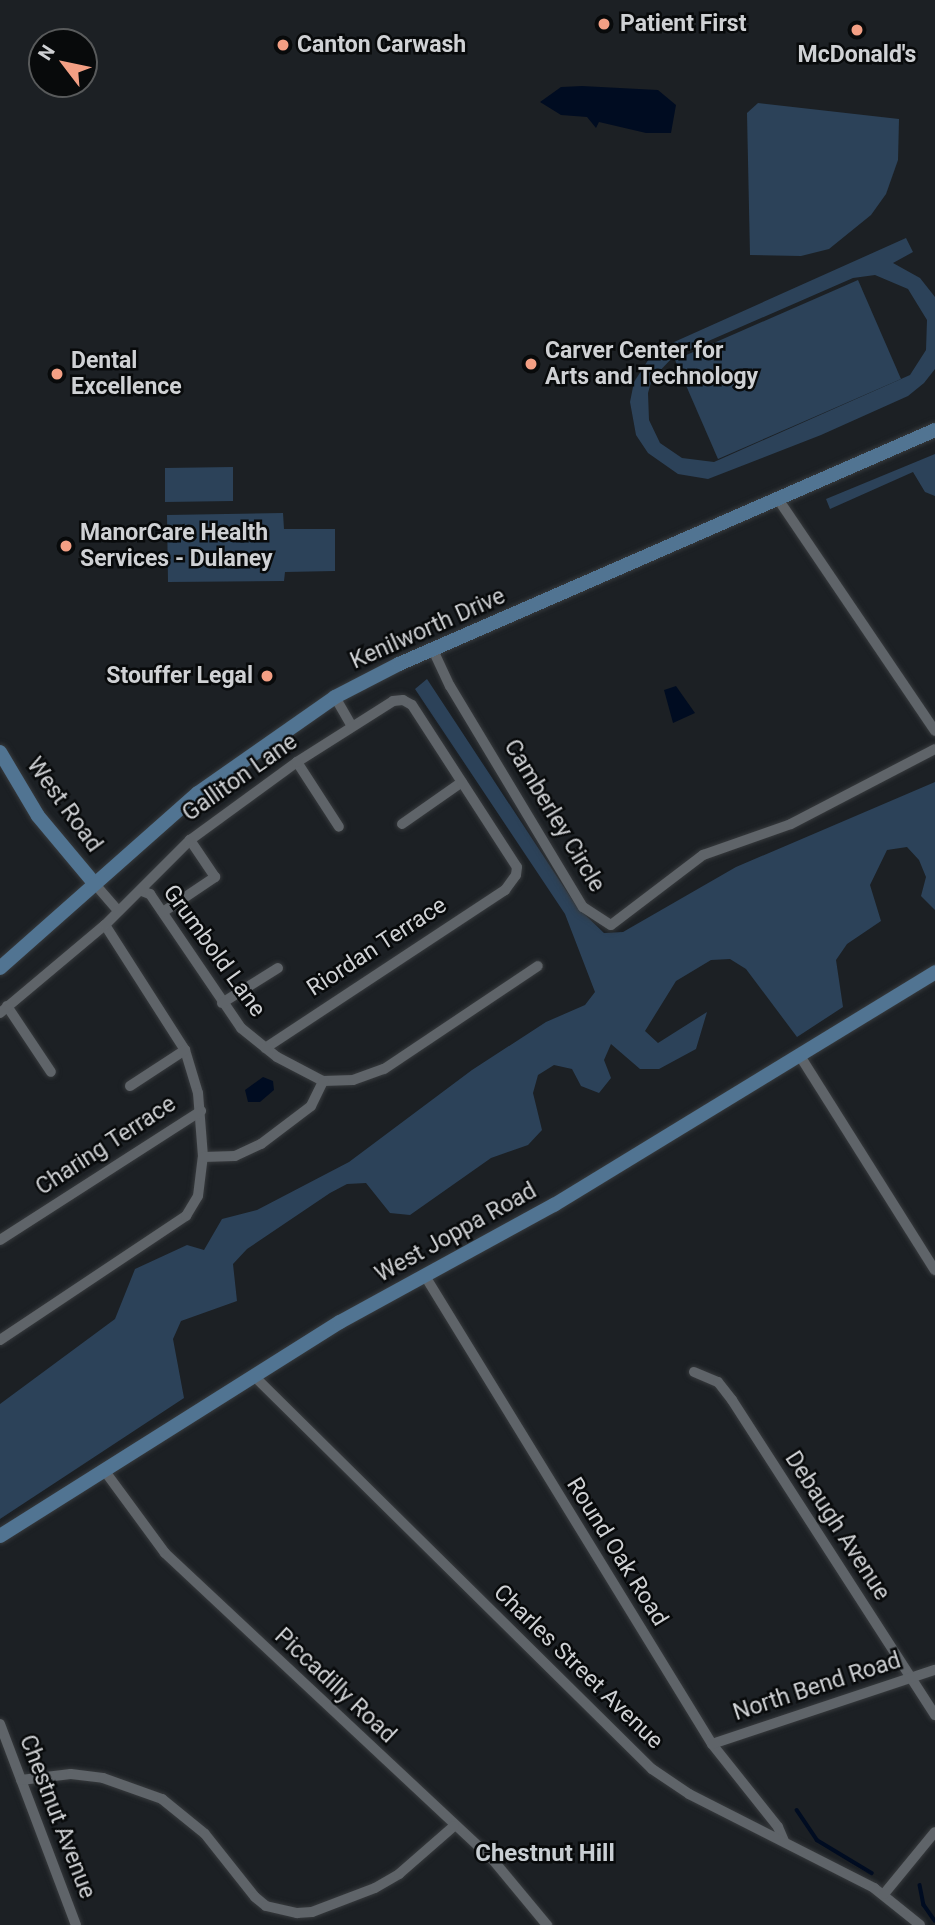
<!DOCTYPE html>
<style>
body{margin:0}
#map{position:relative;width:935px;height:1925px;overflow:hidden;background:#1c2024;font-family:Roboto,sans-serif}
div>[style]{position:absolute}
.green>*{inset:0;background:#2c4259}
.water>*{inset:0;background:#000c21}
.stream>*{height:3.5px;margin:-1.75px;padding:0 1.75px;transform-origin:1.75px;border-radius:1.75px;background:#000c21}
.roads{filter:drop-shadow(0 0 2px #373a3d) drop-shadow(0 0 2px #373a3d)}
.street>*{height:10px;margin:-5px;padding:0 5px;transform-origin:5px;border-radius:5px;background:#5f6469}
.secondary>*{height:14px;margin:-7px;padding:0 7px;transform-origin:7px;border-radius:7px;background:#517492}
.dots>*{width:19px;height:19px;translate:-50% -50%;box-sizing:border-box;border:4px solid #080a0b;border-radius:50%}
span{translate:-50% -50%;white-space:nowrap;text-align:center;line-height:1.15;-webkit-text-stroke:5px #080a0b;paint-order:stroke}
.poi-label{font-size:23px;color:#cfd1d4;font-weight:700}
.left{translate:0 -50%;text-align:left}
.right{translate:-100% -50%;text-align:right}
.street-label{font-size:23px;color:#cfd1d4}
.neighbourhood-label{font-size:24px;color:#c8ced3;font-weight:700}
.north{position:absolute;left:28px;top:28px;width:70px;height:70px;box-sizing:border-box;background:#080a0b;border:2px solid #585a5b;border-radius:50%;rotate:302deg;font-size:19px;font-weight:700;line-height:28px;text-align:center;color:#cfd1d4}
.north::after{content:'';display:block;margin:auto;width:24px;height:32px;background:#f39f84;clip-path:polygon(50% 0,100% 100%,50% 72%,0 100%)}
</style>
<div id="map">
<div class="green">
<div style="clip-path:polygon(758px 103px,899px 119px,898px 160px,886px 194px,871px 215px,829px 249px,801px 256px,750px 255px,747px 113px)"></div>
<div style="clip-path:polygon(evenodd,906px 238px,913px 252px,893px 263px,920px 278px,935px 297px,935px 369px,924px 383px,908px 396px,821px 435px,708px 479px,678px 474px,648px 453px,636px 435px,630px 402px,634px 382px,654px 351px,906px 238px,875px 275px,908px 289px,927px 320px,926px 350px,910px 375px,714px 462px,682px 458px,660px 443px,649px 420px,648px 393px,652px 379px,674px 356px,853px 278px,875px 275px)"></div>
<div style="clip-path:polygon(858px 280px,901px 379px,718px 459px,675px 360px)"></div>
<div style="clip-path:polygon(935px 454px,935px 496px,925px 492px,913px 472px,830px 509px,826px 499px)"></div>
<div style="clip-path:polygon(233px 467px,233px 501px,165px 502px,165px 468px)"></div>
<div style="clip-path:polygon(283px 513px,284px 529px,335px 529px,335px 571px,285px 572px,284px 581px,168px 582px,167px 515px)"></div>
<div style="clip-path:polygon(427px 679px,577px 907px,604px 933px,623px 932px,736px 867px,935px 782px,935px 910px,921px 896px,926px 877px,919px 860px,907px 847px,887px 850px,870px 885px,881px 921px,847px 944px,836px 960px,843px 1007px,797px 1037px,746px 969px,730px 959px,711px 960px,676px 981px,645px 1031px,658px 1043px,707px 1012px,696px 1049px,659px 1069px,640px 1069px,611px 1044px,604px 1060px,611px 1078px,599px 1093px,581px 1086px,572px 1069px,554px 1065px,538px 1075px,533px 1093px,542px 1130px,528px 1145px,491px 1158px,410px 1215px,390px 1213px,366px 1183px,347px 1184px,330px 1193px,247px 1249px,233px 1264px,237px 1301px,181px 1321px,173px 1339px,184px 1398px,0 1519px,0 1404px,115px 1319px,135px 1269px,187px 1245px,204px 1250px,222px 1219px,257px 1210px,349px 1162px,472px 1070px,546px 1022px,585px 1005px,595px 992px,565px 914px,415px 689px)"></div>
</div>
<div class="water">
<div style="clip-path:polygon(582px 86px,658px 90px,676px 105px,671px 133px,646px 133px,599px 122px,596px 128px,587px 117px,561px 115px,540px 102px,561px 87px)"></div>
<div style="clip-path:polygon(676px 686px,695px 713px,673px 723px,664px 690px)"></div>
<div style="clip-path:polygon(263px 1077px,273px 1081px,274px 1090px,260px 1102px,248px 1102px,245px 1090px)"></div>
</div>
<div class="stream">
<div style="left:797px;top:1810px;width:36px;rotate:56deg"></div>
<div style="left:817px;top:1840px;width:64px;rotate:31deg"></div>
<div style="left:920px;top:1885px;width:20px;rotate:79deg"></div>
<div style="left:924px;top:1905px;width:19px;rotate:55deg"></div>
</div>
<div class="roads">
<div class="street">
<div style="left:778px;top:499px;width:280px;rotate:55.9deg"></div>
<div style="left:433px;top:650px;width:40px;rotate:65deg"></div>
<div style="left:450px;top:686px;width:258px;rotate:59deg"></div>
<div style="left:583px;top:907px;width:33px;rotate:33deg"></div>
<div style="left:611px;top:925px;width:116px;rotate:-37.3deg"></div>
<div style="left:703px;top:855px;width:93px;rotate:-19.4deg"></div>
<div style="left:791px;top:824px;width:162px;rotate:-27.5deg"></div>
<div style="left:335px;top:697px;width:34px;rotate:60deg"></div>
<div style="left:297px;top:762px;width:77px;rotate:57.1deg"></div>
<div style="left:402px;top:824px;width:73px;rotate:-35deg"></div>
<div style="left:94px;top:883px;width:37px;rotate:49deg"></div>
<div style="left:142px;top:891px;width:9px;rotate:21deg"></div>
<div style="left:150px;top:894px;width:162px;rotate:55.8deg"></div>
<div style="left:241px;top:1028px;width:46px;rotate:38.9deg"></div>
<div style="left:277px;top:1057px;width:52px;rotate:27.6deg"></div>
<div style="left:323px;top:1081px;width:30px;rotate:-2deg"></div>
<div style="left:353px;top:1080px;width:33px;rotate:-20deg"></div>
<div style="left:384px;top:1069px;width:185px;rotate:-33.8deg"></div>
<div style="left:163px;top:912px;width:63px;rotate:-33.9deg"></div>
<div style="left:215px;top:877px;width:45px;rotate:-124deg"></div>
<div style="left:105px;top:925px;width:148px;rotate:57.4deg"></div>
<div style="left:185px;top:1050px;width:45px;rotate:73.2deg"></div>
<div style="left:198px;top:1093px;width:64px;rotate:85.5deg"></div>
<div style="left:222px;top:1003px;width:66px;rotate:-32deg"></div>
<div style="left:7px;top:1006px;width:79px;rotate:56.3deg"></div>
<div style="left:0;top:1013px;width:137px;rotate:-40deg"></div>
<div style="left:105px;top:925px;width:120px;rotate:-45deg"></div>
<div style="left:190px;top:840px;width:132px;rotate:-36.1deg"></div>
<div style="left:297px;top:762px;width:114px;rotate:-32.4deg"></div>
<div style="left:393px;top:701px;width:10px;rotate:-6deg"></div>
<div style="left:403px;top:700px;width:10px;rotate:29deg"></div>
<div style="left:412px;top:705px;width:193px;rotate:57.1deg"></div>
<div style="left:517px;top:867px;width:8px;rotate:97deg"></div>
<div style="left:516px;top:875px;width:19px;rotate:126deg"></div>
<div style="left:505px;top:890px;width:287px;rotate:146.6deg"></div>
<div style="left:800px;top:1056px;width:253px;rotate:57.8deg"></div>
<div style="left:130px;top:1086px;width:66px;rotate:-33.2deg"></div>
<div style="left:0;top:1240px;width:239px;rotate:-32.7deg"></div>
<div style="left:425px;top:1276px;width:549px;rotate:58.48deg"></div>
<div style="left:712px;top:1744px;width:106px;rotate:51.5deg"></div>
<div style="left:778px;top:1827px;width:15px;rotate:67deg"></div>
<div style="left:0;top:1340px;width:224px;rotate:-33.7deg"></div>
<div style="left:186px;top:1216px;width:23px;rotate:-59deg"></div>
<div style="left:198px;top:1196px;width:39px;rotate:-83deg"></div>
<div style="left:203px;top:1157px;width:32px;rotate:-2deg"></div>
<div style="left:235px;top:1156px;width:29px;rotate:-25deg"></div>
<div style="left:261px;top:1144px;width:63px;rotate:-37.2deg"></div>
<div style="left:311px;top:1106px;width:28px;rotate:-64deg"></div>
<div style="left:694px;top:1372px;width:26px;rotate:23deg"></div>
<div style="left:718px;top:1382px;width:23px;rotate:52deg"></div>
<div style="left:732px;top:1400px;width:375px;rotate:57.2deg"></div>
<div style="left:253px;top:1375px;width:561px;rotate:44.64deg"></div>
<div style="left:652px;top:1769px;width:45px;rotate:34deg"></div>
<div style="left:689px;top:1794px;width:208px;rotate:26.9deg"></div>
<div style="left:874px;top:1888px;width:59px;rotate:38.8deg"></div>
<div style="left:104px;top:1470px;width:103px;rotate:53.7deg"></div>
<div style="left:165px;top:1553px;width:449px;rotate:43.1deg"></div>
<div style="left:493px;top:1860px;width:85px;rotate:50.3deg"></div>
<div style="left:0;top:1724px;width:215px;rotate:69.3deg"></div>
<div style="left:712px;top:1744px;width:235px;rotate:-18.4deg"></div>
<div style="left:21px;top:1780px;width:50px;rotate:-6.8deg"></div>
<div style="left:71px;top:1774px;width:32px;rotate:7deg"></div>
<div style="left:103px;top:1778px;width:63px;rotate:19.6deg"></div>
<div style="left:162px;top:1799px;width:55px;rotate:39.1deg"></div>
<div style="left:205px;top:1834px;width:80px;rotate:51.6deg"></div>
<div style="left:255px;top:1897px;width:14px;rotate:39deg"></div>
<div style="left:266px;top:1906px;width:32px;rotate:13deg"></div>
<div style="left:297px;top:1913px;width:15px;rotate:-4deg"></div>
<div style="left:312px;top:1912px;width:67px;rotate:-20.9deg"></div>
<div style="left:375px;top:1888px;width:28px;rotate:-30deg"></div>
<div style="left:399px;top:1874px;width:73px;rotate:-41.1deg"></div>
<div style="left:884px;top:1894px;width:80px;rotate:-50.6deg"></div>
</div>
<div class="secondary">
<div style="left:0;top:752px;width:74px;rotate:59.3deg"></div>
<div style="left:38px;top:816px;width:87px;rotate:50.1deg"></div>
<div style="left:0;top:968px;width:264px;rotate:-41.5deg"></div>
<div style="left:198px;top:793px;width:167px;rotate:-35deg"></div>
<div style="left:335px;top:697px;width:72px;rotate:-27.3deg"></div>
<div style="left:399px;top:664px;width:585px;rotate:-23.58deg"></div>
<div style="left:0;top:1536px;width:402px;rotate:-32.2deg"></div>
<div style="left:340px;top:1322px;width:244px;rotate:-28.7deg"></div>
<div style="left:554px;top:1205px;width:447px;rotate:-31.4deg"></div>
</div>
</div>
<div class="dots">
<div style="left:604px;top:24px;background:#f39f84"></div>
<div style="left:857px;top:30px;background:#f39f84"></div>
<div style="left:283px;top:45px;background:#f39f84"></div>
<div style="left:531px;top:364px;background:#f39f84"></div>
<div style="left:57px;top:374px;background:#f39f84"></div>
<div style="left:66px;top:546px;background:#f39f84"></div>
<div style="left:267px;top:676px;background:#f39f84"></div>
</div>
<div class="poi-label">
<span class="left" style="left:620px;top:24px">Patient First</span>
<span class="left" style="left:297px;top:45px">Canton Carwash</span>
<span style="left:857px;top:55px">McDonald's</span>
<span class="left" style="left:545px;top:364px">Carver Center for<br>Arts and Technology</span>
<span class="left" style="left:71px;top:374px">Dental<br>Excellence</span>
<span class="left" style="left:80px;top:546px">ManorCare Health<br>Services - Dulaney</span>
<span class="right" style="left:253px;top:676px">Stouffer Legal</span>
</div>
<div class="street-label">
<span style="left:428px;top:629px;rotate:-24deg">Kenilworth Drive</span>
<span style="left:240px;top:778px;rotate:-35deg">Galliton Lane</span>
<span style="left:64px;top:805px;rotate:54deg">West Road</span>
<span style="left:554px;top:816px;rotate:59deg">Camberley Circle</span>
<span style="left:377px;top:947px;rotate:-33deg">Riordan Terrace</span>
<span style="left:214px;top:951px;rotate:54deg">Grumbold Lane</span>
<span style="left:106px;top:1146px;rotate:-33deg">Charing Terrace</span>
<span style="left:456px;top:1233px;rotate:-29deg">West Joppa Road</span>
<span style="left:837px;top:1526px;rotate:57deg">Debaugh Avenue</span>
<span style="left:617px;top:1552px;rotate:58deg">Round Oak Road</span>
<span style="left:578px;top:1667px;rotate:44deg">Charles Street Avenue</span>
<span style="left:335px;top:1686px;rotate:43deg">Piccadilly Road</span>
<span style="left:817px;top:1687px;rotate:-18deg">North Bend Road</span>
<span style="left:57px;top:1817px;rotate:69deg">Chestnut Avenue</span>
</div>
<div class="neighbourhood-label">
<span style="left:545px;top:1854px">Chestnut Hill</span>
</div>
<div class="north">N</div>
</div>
